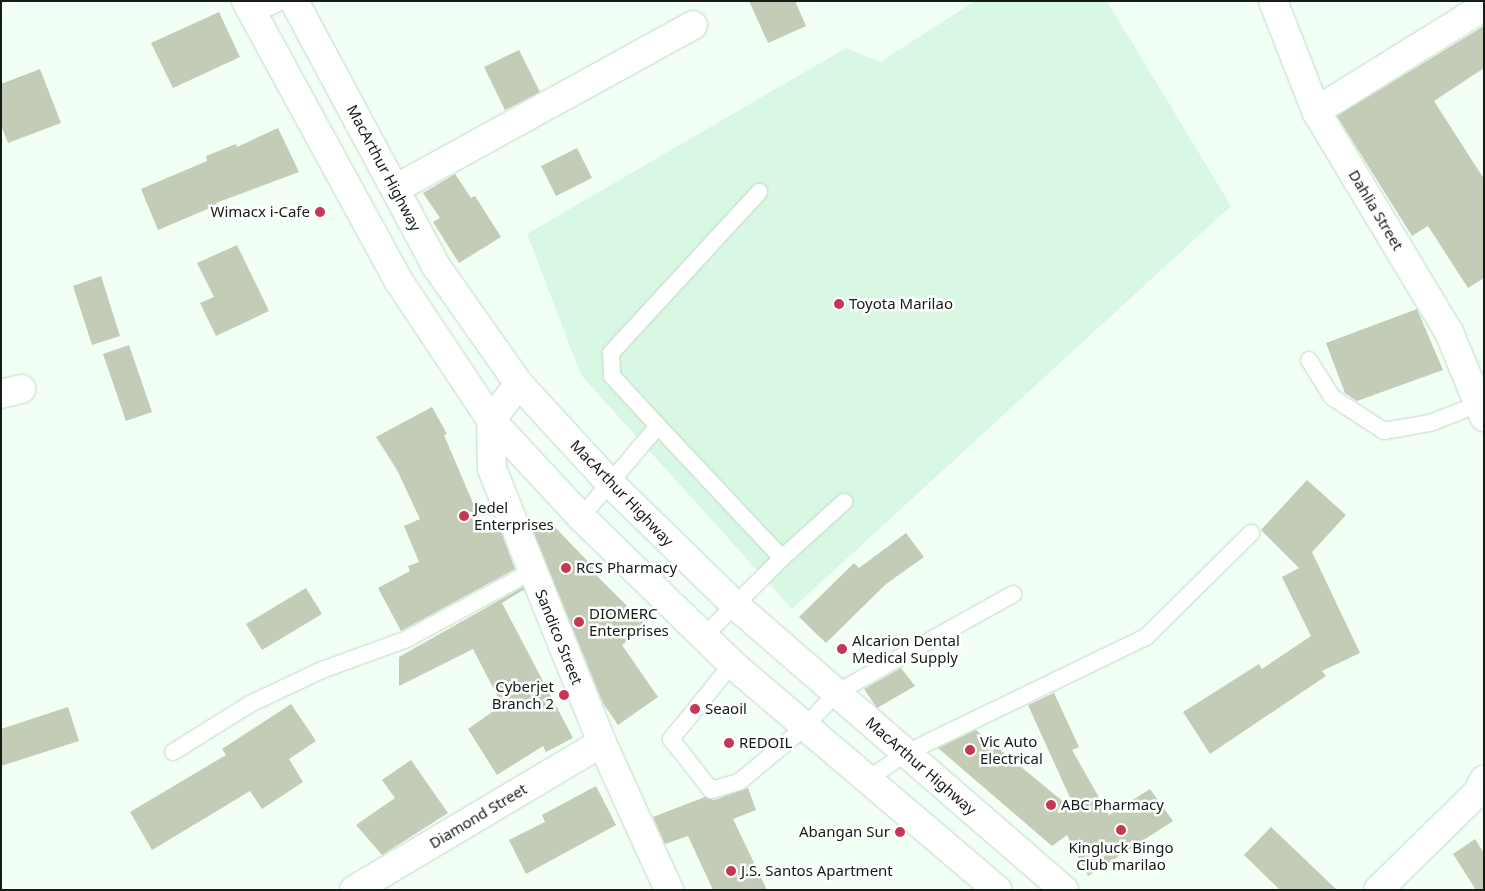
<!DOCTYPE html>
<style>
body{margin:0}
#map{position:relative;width:1485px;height:891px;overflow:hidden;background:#f1fff5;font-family:"Noto Sans",sans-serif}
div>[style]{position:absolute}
.built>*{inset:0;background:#d9f8e3}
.building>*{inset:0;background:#c2ccb6}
.roads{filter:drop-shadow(0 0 1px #c2d8c8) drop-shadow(0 0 1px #c2d8c8)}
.service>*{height:16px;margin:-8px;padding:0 8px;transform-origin:8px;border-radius:8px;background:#fff}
.minor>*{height:28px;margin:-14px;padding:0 14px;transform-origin:14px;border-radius:14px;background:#fff}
.secondary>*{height:28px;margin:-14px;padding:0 14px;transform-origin:14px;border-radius:14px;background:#fff}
.trunk>*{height:28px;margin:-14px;padding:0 14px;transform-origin:14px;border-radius:14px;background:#fff}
.dots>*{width:14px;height:14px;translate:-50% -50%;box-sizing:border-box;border:2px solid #fff;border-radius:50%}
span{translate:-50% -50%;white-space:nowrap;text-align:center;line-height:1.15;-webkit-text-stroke:5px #fff;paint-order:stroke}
.street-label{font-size:15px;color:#141c17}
.poi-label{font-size:15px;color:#141c17}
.right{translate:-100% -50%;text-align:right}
.left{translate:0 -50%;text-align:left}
.frame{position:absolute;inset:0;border:2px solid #141c17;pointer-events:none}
</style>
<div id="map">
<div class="built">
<div style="clip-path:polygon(975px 1px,1107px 1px,1231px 206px,792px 609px,581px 375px,527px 234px,846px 48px,880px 62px)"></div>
</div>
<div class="building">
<div style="clip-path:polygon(749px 1px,795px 1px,806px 26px,768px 43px)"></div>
<div style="clip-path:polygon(219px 12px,240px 57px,173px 88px,151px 43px)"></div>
<div style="clip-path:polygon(1484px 26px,1484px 68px,1434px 101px,1484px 179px,1484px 278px,1468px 288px,1428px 226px,1412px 236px,1337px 116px)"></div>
<div style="clip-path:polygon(519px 50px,540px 92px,505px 110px,484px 67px)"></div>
<div style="clip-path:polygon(40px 69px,61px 123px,8px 143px,1px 125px,1px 84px)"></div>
<div style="clip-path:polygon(278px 128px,299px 172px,216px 203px,217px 205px,158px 230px,141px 189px,207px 161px,206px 156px,236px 144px,237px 147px)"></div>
<div style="clip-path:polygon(577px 148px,592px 178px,556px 196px,541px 166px)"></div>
<div style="clip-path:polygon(455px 174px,471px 198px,475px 196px,501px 237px,459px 263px,433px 222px,440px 218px,423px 193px)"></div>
<div style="clip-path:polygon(237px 245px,269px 311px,216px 336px,200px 303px,214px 297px,197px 263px)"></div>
<div style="clip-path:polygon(101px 276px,120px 336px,92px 345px,73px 286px)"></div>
<div style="clip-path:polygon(1417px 309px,1443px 370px,1357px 401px,1345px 393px,1326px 343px)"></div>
<div style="clip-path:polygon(129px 345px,152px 412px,126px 421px,103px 354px)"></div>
<div style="clip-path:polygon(432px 407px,447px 434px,444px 435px,484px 529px,499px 527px,515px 569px,401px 631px,378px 588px,410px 571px,408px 566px,419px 562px,404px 526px,420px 519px,397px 470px,376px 437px)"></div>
<div style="clip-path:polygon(1307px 480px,1346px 515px,1312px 552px,1360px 653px,1322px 671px,1326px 676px,1210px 754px,1183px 712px,1259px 664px,1262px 669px,1311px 636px,1282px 577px,1299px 568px,1261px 530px)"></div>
<div style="clip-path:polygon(548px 520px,599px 573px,596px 575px,648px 627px,622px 645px,658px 697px,618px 725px,603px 703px,530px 523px)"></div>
<div style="clip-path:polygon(906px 533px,924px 557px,886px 584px,826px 643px,799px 617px,854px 563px,859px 568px)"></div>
<div style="clip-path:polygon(523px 587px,525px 593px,523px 590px,502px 603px,573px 738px,546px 752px,543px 746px,497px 775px,468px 729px,502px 705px,473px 649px,399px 686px,399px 657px)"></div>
<div style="clip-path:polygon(306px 588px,322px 614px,262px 650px,246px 624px)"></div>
<div style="clip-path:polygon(901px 668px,915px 686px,877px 708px,864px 689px)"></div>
<div style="clip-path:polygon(1054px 693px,1079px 747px,1072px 750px,1109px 815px,1150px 789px,1173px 821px,1088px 876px,1067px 835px,1052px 846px,938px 748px,976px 730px,1077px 813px,1028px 705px)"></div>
<div style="clip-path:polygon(291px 704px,316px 741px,289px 759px,303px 782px,262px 809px,250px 791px,152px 850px,130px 812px,226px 755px,222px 749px)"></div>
<div style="clip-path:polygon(68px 707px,79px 741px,1px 766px,1px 729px)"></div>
<div style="clip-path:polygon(411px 760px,448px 813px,382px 855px,356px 825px,395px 798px,382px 780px)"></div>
<div style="clip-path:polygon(596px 786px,616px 825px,526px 874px,509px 840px,545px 822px,542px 815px)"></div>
<div style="clip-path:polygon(748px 788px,756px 810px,733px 819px,767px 890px,713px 890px,688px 836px,665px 844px,653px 817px,705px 797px,714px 800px)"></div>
<div style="clip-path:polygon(1271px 827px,1337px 890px,1280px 890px,1244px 855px)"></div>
<div style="clip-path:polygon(1475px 839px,1484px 853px,1484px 890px,1476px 890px,1453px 854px)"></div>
</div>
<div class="roads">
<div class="service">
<div style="left:254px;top:15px;width:31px;rotate:-27deg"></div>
<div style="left:1309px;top:360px;width:44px;rotate:58.1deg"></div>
<div style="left:1332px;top:397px;width:62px;rotate:33.2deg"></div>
<div style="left:1384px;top:431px;width:47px;rotate:-9.9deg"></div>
<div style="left:1430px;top:423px;width:53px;rotate:-21.2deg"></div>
<div style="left:658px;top:426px;width:68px;rotate:-132.6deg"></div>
<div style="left:612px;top:376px;width:23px;rotate:-92deg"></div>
<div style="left:611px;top:353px;width:219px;rotate:-47.4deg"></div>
<div style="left:581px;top:517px;width:119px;rotate:-49.8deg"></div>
<div style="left:658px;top:426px;width:181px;rotate:46.8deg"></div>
<div style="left:782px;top:558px;width:110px;rotate:135deg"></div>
<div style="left:782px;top:558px;width:84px;rotate:-42.1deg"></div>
<div style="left:732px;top:664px;width:97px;rotate:129.1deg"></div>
<div style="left:671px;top:739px;width:65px;rotate:51.9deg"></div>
<div style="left:711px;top:790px;width:29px;rotate:-16deg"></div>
<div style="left:739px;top:782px;width:85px;rotate:-39.7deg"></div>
<div style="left:804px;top:728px;width:47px;rotate:-47.6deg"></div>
<div style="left:836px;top:693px;width:203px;rotate:-29.2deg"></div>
<div style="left:173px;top:752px;width:91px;rotate:-31.9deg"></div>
<div style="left:250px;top:704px;width:80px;rotate:-25.3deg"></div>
<div style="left:322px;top:670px;width:90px;rotate:-20deg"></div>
<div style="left:407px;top:639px;width:142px;rotate:-28.5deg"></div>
<div style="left:868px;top:779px;width:46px;rotate:-34.4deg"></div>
<div style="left:906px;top:753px;width:267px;rotate:-25.8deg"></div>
<div style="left:1146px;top:637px;width:148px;rotate:-44.7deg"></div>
</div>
<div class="minor">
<div style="left:1273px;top:1px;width:118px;rotate:68.6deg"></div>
<div style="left:1316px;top:111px;width:258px;rotate:59deg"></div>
<div style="left:1449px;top:332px;width:92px;rotate:67.6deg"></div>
<div style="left:1316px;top:111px;width:198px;rotate:-31.8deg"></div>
<div style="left:395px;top:189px;width:340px;rotate:-28.8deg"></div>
<div style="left:1px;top:394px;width:21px;rotate:-14deg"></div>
<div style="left:354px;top:890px;width:288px;rotate:-30.7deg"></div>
<div style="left:1378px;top:890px;width:139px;rotate:-44.4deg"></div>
<div style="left:1477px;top:793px;width:15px;rotate:-62deg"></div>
</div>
<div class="secondary">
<div style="left:519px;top:384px;width:46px;rotate:127.9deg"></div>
<div style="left:491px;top:420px;width:49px;rotate:88.8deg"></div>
<div style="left:492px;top:469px;width:295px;rotate:68.1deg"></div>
<div style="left:602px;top:743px;width:162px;rotate:65.5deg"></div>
</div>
<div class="trunk">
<div style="left:246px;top:1px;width:318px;rotate:61.4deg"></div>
<div style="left:398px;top:280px;width:168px;rotate:56.4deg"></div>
<div style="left:491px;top:420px;width:132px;rotate:47.1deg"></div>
<div style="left:581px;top:517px;width:211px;rotate:44.2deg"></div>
<div style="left:732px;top:664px;width:349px;rotate:40.4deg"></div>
<div style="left:294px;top:1px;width:301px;rotate:61.8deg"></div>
<div style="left:436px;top:266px;width:144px;rotate:54.9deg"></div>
<div style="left:519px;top:384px;width:134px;rotate:47.4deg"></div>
<div style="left:610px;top:483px;width:173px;rotate:44.3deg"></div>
<div style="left:734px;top:604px;width:437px;rotate:40.9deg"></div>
</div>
</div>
<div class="dots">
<div style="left:320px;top:212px;background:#c63655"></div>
<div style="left:839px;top:304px;background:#c63655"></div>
<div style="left:464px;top:516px;background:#c63655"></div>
<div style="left:566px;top:568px;background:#c63655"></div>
<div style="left:579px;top:622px;background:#c63655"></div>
<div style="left:842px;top:649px;background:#c63655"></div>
<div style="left:564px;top:695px;background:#c63655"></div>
<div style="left:695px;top:709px;background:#c63655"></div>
<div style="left:729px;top:743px;background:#c63655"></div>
<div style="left:970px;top:750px;background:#c63655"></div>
<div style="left:1051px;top:805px;background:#c63655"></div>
<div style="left:1121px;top:830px;background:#c63655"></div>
<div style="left:900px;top:832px;background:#c63655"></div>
<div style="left:731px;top:871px;background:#c63655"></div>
</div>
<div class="street-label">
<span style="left:384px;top:168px;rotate:62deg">MacArthur Highway</span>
<span style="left:1376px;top:210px;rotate:59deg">Dahlia Street</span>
<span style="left:622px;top:493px;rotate:46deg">MacArthur Highway</span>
<span style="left:559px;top:637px;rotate:68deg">Sandico Street</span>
<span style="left:921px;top:766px;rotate:41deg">MacArthur Highway</span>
<span style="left:478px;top:816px;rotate:-31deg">Diamond Street</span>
</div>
<div class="poi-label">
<span class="right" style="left:310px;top:212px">Wimacx i-Cafe</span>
<span class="left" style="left:849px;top:304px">Toyota Marilao</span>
<span class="left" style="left:474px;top:516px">Jedel<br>Enterprises</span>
<span class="left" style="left:576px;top:568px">RCS Pharmacy</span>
<span class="left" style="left:589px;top:622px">DIOMERC<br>Enterprises</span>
<span class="left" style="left:852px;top:649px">Alcarion Dental<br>Medical Supply</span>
<span class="right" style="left:554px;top:695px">Cyberjet<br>Branch 2</span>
<span class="left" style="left:705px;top:709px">Seaoil</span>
<span class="left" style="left:980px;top:750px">Vic Auto<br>Electrical</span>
<span class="left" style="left:739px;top:743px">REDOIL</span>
<span class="left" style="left:1061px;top:805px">ABC Pharmacy</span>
<span class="right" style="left:890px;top:832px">Abangan Sur</span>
<span style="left:1121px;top:856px">Kingluck Bingo<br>Club marilao</span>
<span class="left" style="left:741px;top:871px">J.S. Santos Apartment</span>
</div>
<div class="frame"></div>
</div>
